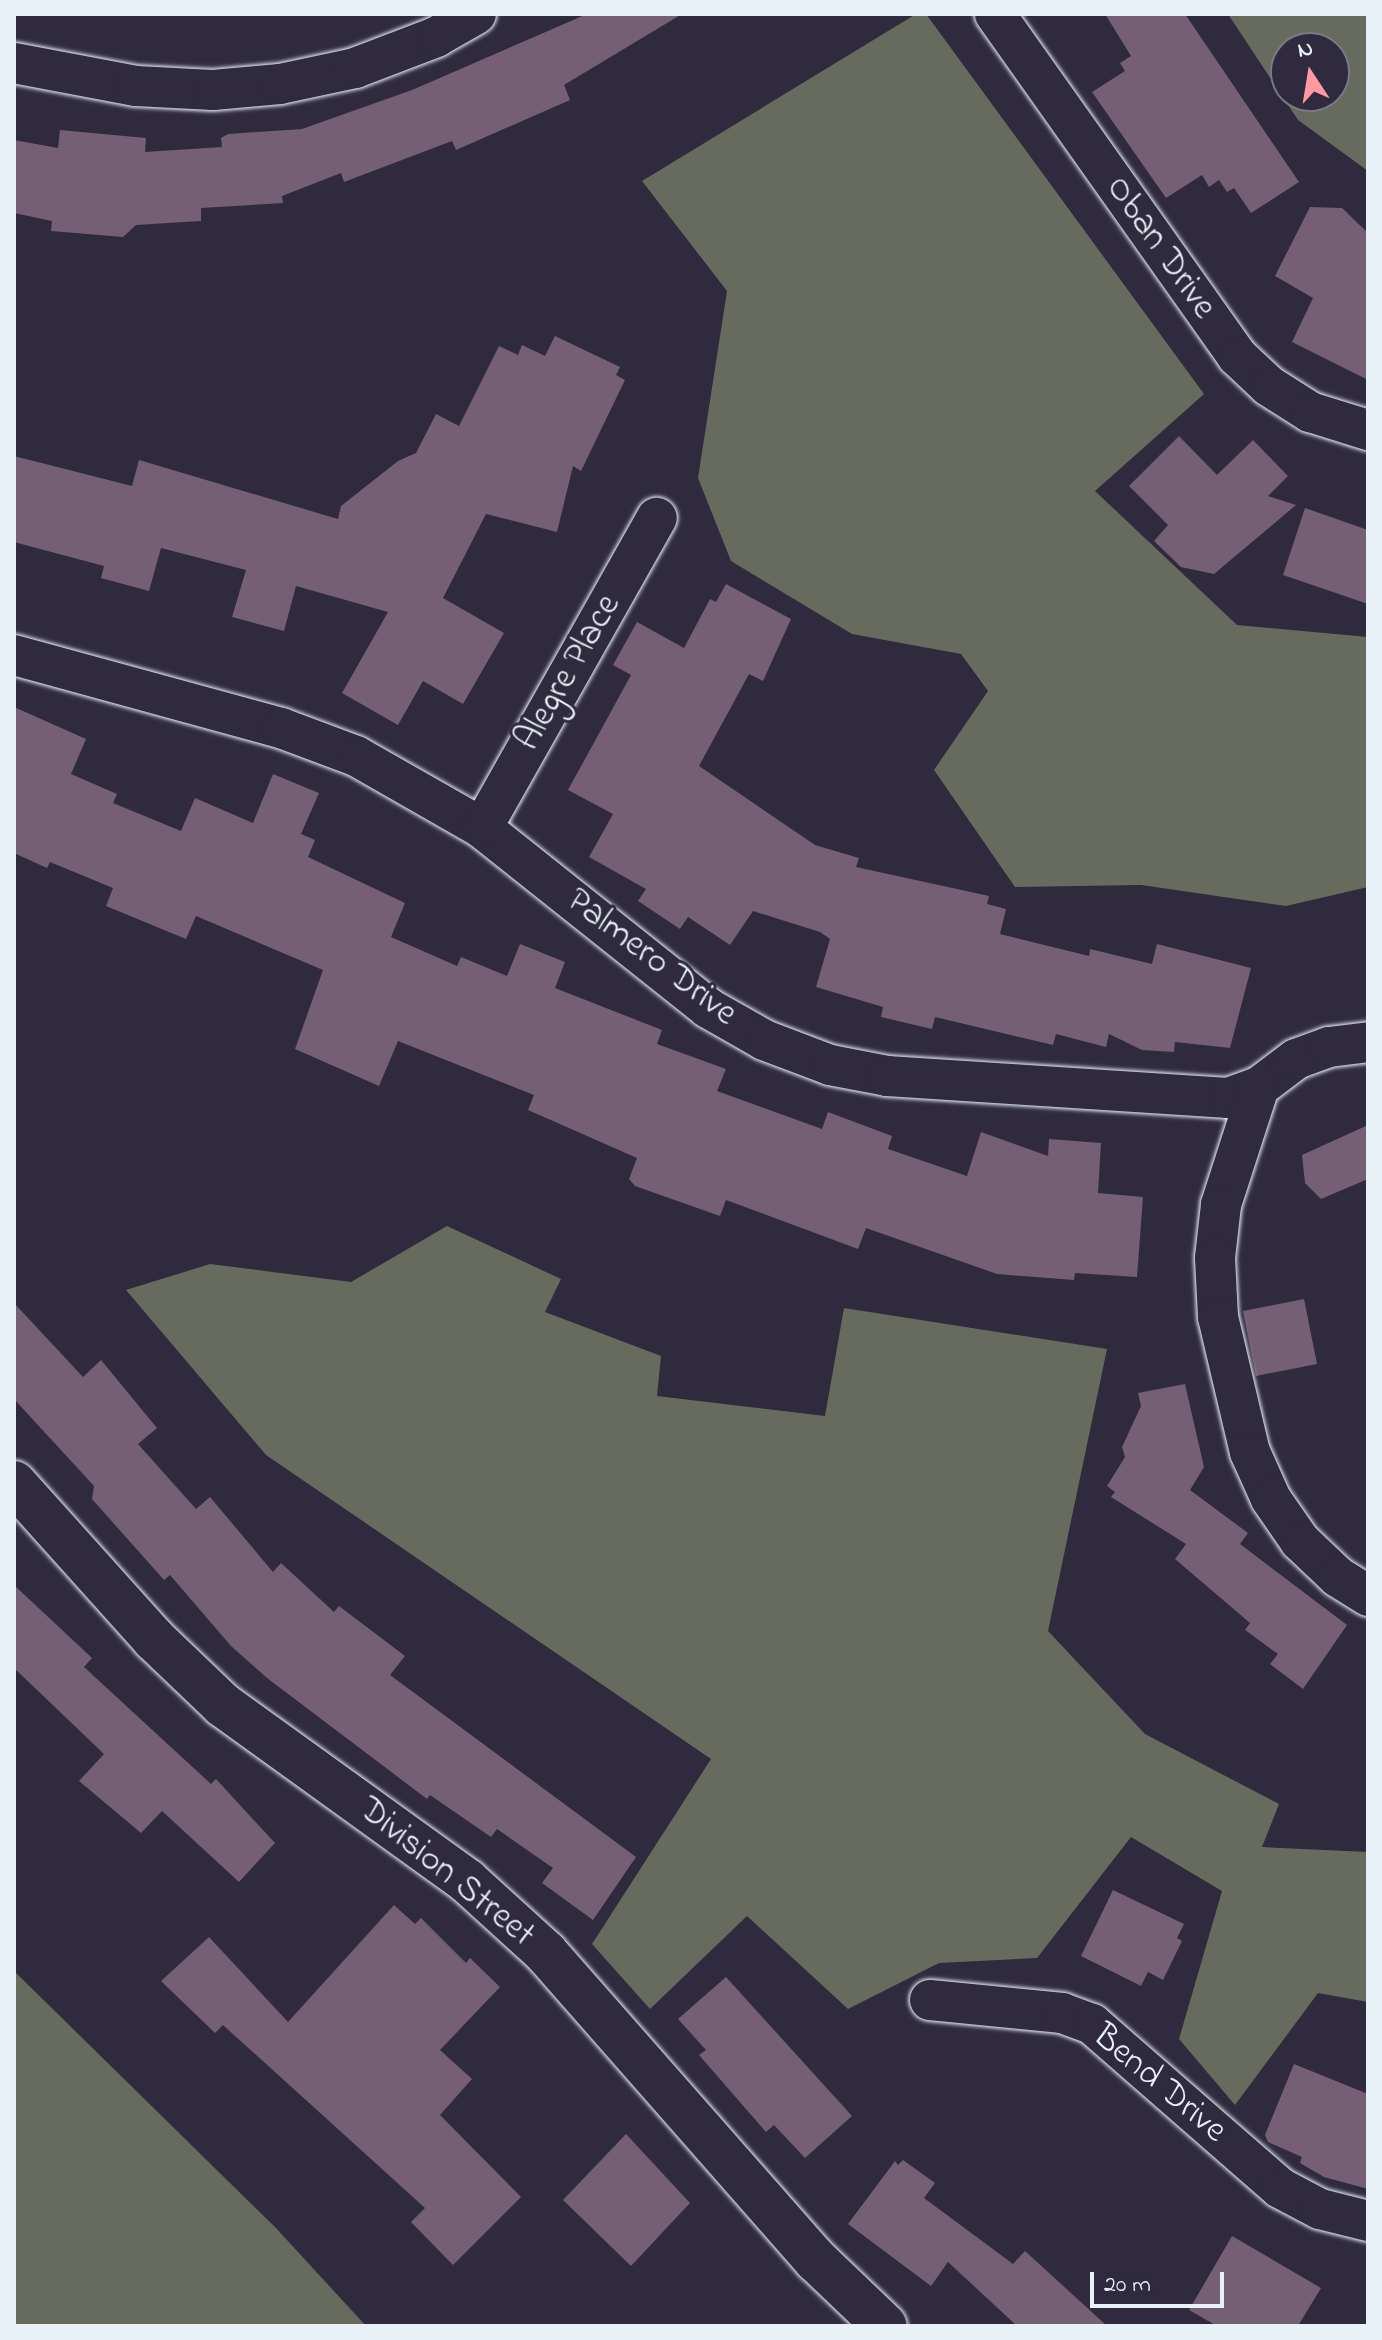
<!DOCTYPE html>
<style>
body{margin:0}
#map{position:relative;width:1382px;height:2340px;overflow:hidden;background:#2f2a3d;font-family:"Indie Flower",sans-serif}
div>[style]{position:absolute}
.green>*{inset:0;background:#666b5d}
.building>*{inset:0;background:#755f74}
.roads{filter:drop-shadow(0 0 2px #e8f1f8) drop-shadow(0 0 2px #e8f1f8)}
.street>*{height:40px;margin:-20px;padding:0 20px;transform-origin:20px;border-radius:20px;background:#2f2a3d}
.secondary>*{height:44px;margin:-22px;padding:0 22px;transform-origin:22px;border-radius:22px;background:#2f2a3d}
span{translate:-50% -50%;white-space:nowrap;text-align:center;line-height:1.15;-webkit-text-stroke:6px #2f2a3d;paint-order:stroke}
.street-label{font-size:36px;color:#e8f1f8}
.frame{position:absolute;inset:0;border:16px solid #e8f1f8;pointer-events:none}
.north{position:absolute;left:1270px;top:32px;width:80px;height:80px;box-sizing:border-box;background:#2f2a3d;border:2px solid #797a88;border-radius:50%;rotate:348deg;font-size:22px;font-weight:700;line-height:32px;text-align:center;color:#e8f1f8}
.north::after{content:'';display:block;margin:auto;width:28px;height:36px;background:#ff9aa2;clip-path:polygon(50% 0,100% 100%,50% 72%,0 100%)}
.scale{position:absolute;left:1090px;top:2272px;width:134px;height:36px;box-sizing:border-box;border:4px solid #e8f1f8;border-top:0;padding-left:10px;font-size:24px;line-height:28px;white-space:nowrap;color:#e8f1f8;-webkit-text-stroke:6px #2f2a3d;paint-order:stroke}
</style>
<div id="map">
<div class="green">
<div style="clip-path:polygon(916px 14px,926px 14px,1204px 394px,1095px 491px,1237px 625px,1368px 637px,1368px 887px,1286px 906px,1141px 885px,1015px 887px,934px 770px,988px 691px,961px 654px,852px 634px,731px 561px,698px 478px,727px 291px,642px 181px)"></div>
<div style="clip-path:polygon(evenodd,1228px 14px,1368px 14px,1368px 171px,1298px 120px,1228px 14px,1286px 48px,1334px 48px,1334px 96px,1286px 96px,1286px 48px)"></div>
<div style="clip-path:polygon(447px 1226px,561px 1279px,545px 1312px,661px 1356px,657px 1396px,825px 1416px,844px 1308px,1107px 1349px,1048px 1631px,1145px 1734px,1279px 1804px,1262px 1847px,1368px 1852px,1368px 2002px,1318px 1993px,1235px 2105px,1179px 2039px,1222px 1891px,1131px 1837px,1037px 1958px,939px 1963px,848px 2009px,747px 1916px,650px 2009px,592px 1944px,711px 1759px,266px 1455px,126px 1290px,210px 1264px,351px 1282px)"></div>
<div style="clip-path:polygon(14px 1971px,276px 2228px,366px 2326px,14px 2326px)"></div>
</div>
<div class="building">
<div style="clip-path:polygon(587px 14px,682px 14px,564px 85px,570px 100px,456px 150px,452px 141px,344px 182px,341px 173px,282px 196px,283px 203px,201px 208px,201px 221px,136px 225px,123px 237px,51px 231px,52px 221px,14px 213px,14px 140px,58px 148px,60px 130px,146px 138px,145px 152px,222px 147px,221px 138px,228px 134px,302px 129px,412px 90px)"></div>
<div style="clip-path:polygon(1105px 14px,1185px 14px,1299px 182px,1251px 213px,1234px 188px,1227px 192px,1219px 180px,1209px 187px,1202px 175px,1166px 198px,1092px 92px,1125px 71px,1120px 63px,1131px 56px)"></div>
<div style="clip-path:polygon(1310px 207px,1342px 208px,1368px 233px,1368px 380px,1292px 342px,1313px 298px,1275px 276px)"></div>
<div style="clip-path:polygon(555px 336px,620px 367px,616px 375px,625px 380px,581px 471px,573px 466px,557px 532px,486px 514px,443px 598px,504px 633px,463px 704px,423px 681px,398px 725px,342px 693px,388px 612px,296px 586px,284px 631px,232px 617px,246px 570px,161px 548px,149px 591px,101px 578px,104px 566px,14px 542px,14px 456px,132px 486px,139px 460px,338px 519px,341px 506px,398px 461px,416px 453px,436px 414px,459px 426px,499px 346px,518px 355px,522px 345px,545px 356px)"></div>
<div style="clip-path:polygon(1179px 436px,1217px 475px,1253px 440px,1288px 476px,1268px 496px,1296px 505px,1214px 574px,1181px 567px,1154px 541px,1168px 525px,1129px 486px)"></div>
<div style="clip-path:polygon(1305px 508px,1368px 530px,1368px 604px,1283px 575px)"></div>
<div style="clip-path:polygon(726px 584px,791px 619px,763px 681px,749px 674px,699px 766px,815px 845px,859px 858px,856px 867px,989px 896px,987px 904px,1006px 909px,1000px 934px,1089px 956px,1090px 949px,1152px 964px,1157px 944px,1251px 968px,1230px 1048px,1175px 1042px,1174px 1052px,1142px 1050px,1109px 1034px,1106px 1047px,1056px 1034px,1053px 1045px,935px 1017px,932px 1029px,881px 1017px,883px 1007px,816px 987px,830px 939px,820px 932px,753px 911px,730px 945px,688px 917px,680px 929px,638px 901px,646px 889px,589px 857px,613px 814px,568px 790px,631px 675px,613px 665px,637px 622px,684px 648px,710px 599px,716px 602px)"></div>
<div style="clip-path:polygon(14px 707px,86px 739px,71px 774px,117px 794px,113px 803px,181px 831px,195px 798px,253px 823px,273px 774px,319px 793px,301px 834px,315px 840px,308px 857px,405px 903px,391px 937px,457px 966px,461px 957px,507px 976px,520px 944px,565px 962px,555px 988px,662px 1030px,657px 1044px,726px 1069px,717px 1091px,822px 1129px,828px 1112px,892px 1136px,888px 1149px,967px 1176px,981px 1132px,1048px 1156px,1049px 1139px,1101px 1143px,1098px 1193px,1143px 1197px,1137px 1277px,1075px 1273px,1074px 1280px,997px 1274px,866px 1228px,858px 1249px,726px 1200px,720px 1216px,635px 1186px,629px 1179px,637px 1158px,528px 1110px,534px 1095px,398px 1041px,379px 1086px,295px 1049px,323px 970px,196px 916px,186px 939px,106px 906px,113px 888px,50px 862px,47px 868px,14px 853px)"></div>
<div style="clip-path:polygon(1368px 1125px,1368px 1179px,1321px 1199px,1305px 1183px,1302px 1155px)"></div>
<div style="clip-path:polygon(1304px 1299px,1317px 1364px,1256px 1376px,1243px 1311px)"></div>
<div style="clip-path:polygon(14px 1303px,83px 1377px,101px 1360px,157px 1428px,138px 1444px,196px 1509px,210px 1497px,273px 1572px,281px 1563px,334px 1612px,339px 1606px,405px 1656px,390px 1675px,636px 1857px,593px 1920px,542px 1883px,553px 1868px,497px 1829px,491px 1837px,430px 1795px,427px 1799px,267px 1678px,231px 1646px,170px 1575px,164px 1580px,92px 1499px,94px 1486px,14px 1399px)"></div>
<div style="clip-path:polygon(1185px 1384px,1204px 1467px,1190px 1490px,1248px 1533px,1240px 1544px,1347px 1625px,1303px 1689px,1270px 1664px,1278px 1654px,1245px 1630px,1250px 1623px,1175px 1559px,1186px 1544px,1111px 1497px,1115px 1492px,1107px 1486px,1125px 1457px,1122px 1447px,1141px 1406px,1138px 1393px)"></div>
<div style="clip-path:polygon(14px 1585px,92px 1658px,84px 1667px,211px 1784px,216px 1779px,275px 1843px,239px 1882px,162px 1811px,141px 1833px,79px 1781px,104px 1754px,14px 1668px)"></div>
<div style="clip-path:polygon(1113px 1890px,1184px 1924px,1177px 1938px,1182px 1941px,1163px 1980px,1148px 1972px,1141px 1986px,1081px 1956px)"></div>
<div style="clip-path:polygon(394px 1905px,415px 1924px,421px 1918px,466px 1963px,470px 1958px,500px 1987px,440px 2050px,472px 2079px,440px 2115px,521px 2197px,453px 2265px,411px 2222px,425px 2208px,223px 2025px,215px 2033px,161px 1981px,209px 1937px,288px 2022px)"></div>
<div style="clip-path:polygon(726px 1977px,852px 2116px,805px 2158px,774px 2125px,766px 2132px,699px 2055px,706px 2050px,678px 2019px)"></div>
<div style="clip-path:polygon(1294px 2064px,1368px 2094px,1368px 2189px,1324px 2177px,1300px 2163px,1302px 2157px,1268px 2142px,1265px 2135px)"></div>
<div style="clip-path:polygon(626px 2134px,690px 2203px,631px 2266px,563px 2200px)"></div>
<div style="clip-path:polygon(903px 2160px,935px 2183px,924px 2198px,1013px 2264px,1025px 2251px,1107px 2326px,1017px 2326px,948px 2262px,931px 2286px,848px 2224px,895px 2161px,898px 2165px)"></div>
<div style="clip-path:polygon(1232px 2236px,1321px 2288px,1298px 2326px,1217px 2326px,1189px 2310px)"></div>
</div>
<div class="roads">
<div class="street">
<div style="left:995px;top:14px;width:419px;rotate:54.7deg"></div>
<div style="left:1237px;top:356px;width:44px;rotate:43.2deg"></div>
<div style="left:1269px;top:386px;width:49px;rotate:32.4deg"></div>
<div style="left:1310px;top:412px;width:61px;rotate:17.2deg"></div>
<div style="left:14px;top:63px;width:124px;rotate:10.7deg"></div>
<div style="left:136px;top:86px;width:77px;rotate:3deg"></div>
<div style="left:213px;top:90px;width:67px;rotate:-5.1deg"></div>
<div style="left:280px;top:84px;width:77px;rotate:-12deg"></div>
<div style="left:355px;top:68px;width:87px;rotate:-20.9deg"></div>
<div style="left:436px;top:37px;width:46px;rotate:-29.9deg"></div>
<div style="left:14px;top:655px;width:277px;rotate:15.3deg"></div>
<div style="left:281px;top:728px;width:80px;rotate:20.5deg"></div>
<div style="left:356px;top:756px;width:145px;rotate:29.7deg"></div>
<div style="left:482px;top:828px;width:289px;rotate:38.5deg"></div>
<div style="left:708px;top:1008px;width:64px;rotate:29.7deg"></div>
<div style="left:764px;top:1040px;width:71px;rotate:20.7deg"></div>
<div style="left:830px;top:1065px;width:58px;rotate:10.9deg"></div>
<div style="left:887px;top:1076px;width:342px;rotate:3.7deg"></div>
<div style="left:1228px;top:1098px;width:33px;rotate:-20deg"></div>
<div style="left:1259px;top:1087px;width:46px;rotate:-37.1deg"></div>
<div style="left:1296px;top:1059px;width:35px;rotate:-20deg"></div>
<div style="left:1329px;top:1047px;width:39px;rotate:-7deg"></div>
<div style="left:482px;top:828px;width:356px;rotate:-60.6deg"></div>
<div style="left:1259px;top:1087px;width:124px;rotate:107.9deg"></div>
<div style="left:1221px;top:1205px;width:53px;rotate:96.5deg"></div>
<div style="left:1215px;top:1258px;width:59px;rotate:87.1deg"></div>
<div style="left:1218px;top:1317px;width:139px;rotate:76.7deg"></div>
<div style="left:1250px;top:1452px;width:51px;rotate:65.9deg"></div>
<div style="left:1271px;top:1499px;width:51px;rotate:55.4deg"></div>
<div style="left:1300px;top:1541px;width:52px;rotate:43.5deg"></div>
<div style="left:1338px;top:1577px;width:36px;rotate:32deg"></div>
<div style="left:930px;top:2000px;width:133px;rotate:5.6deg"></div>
<div style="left:1062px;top:2013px;width:32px;rotate:20deg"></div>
<div style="left:1092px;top:2024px;width:249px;rotate:41.1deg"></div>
<div style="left:1280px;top:2188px;width:45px;rotate:27.7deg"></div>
<div style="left:1320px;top:2209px;width:49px;rotate:14deg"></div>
</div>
<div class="secondary">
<div style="left:14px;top:1483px;width:210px;rotate:48.1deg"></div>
<div style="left:154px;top:1639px;width:95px;rotate:43.7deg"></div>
<div style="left:223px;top:1705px;width:301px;rotate:35.8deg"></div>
<div style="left:467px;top:1881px;width:107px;rotate:42.3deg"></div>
<div style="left:546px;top:1953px;width:409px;rotate:48.7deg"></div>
<div style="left:816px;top:2260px;width:95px;rotate:43.7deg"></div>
</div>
</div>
<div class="street-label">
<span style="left:1160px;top:248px;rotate:55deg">Oban Drive</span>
<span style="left:569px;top:673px;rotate:-60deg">Alegre Place</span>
<span style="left:651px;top:958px;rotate:37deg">Palmero Drive</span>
<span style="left:446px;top:1873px;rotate:39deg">Division Street</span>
<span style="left:1159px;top:2084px;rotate:40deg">Bend Drive</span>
</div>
<div class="frame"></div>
<div class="north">N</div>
<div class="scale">20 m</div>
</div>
